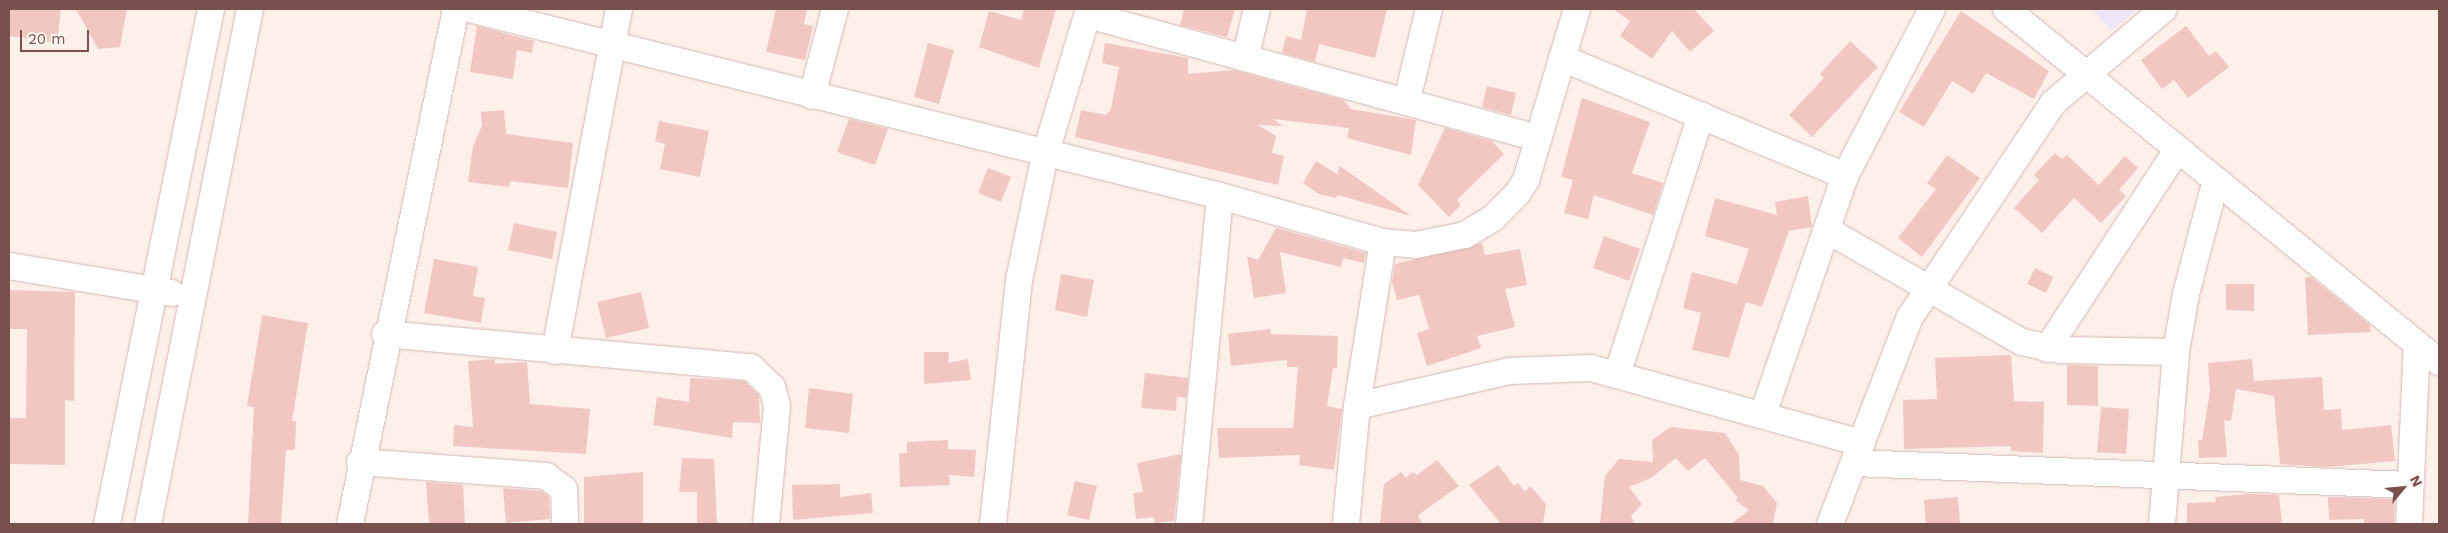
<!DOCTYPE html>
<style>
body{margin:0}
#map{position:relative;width:2448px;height:533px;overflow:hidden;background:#fdf0e9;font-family:"Work Sans",sans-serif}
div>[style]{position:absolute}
.education>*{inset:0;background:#ede6f9}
.building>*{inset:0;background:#f2c7c1}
.roads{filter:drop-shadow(0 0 1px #d2b7b1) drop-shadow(0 0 1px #d2b7b1)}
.minor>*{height:26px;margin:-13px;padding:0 13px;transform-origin:13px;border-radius:13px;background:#fff}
span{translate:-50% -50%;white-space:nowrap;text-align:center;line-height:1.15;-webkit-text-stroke:4px #fff5f0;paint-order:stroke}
.frame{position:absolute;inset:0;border:10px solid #78504c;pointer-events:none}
.north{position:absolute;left:2378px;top:463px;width:50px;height:50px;-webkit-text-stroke:4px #fff5f0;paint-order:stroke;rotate:62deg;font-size:14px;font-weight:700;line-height:20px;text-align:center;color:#78504c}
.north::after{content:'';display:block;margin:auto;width:18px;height:22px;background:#78504c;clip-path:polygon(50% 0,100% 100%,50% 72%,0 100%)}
.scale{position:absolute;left:20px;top:30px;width:69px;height:22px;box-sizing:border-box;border:2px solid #78504c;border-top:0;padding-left:6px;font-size:15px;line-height:18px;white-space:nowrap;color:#78504c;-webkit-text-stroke:4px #fff5f0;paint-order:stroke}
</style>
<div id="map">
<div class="education">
<div style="clip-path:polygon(2092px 9px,2138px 9px,2111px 31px)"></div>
</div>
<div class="building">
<div style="clip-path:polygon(9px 9px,61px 9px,57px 43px,9px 36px)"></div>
<div style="clip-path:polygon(76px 9px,127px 9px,120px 47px,98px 49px)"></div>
<div style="clip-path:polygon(776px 9px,807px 9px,804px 24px,813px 26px,805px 60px,766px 52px)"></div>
<div style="clip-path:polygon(1024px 9px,1056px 9px,1039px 68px,979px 47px,989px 11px,1021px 20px)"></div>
<div style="clip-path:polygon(1184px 9px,1235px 9px,1227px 37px,1180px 25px)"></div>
<div style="clip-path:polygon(1307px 9px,1387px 9px,1375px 58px,1319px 44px,1315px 62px,1282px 53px,1286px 36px,1301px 40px)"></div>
<div style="clip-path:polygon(1613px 9px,1694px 9px,1714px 31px,1690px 52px,1672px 31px,1652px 59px,1620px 36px,1630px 21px)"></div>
<div style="clip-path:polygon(1961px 11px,2049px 71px,2034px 99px,1986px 73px,1973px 94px,1952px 81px,1924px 127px,1899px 112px)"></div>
<div style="clip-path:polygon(477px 26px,534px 41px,532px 53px,517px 50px,513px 79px,470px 72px)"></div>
<div style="clip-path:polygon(2186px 26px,2209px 56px,2216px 51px,2229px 67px,2188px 98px,2174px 80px,2162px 89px,2141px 60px)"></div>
<div style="clip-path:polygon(1850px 41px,1878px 67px,1812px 137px,1789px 115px,1824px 78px,1820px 74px)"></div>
<div style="clip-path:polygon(928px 43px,954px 50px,939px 104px,914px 97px)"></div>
<div style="clip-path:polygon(1105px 43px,1188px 58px,1188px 74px,1234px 70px,1343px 100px,1351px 109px,1416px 120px,1411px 155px,1347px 138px,1349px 128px,1273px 119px,1283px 126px,1258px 125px,1276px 136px,1272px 153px,1284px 156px,1278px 185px,1075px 137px,1081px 110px,1106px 115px,1111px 109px,1119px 67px,1102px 63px)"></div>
<div style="clip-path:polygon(1487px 86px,1516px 93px,1511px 115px,1482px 107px)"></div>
<div style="clip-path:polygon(1582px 98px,1650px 122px,1632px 173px,1663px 183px,1653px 215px,1594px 195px,1588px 219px,1564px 213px,1573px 180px,1561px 177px)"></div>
<div style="clip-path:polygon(504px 110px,506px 134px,573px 143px,568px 188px,510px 181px,509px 187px,468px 182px,473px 146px,482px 126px,481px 112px)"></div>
<div style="clip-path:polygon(849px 119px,888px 129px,875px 165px,837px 152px)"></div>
<div style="clip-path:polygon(659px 121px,709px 131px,700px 177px,660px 169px,665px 144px,655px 141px)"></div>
<div style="clip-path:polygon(1445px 128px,1492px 141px,1504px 154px,1457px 200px,1461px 205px,1449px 217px,1418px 185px)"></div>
<div style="clip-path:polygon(2055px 153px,2062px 159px,2067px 155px,2099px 185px,2125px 156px,2138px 168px,2119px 190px,2126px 196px,2101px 223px,2074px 198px,2042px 233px,2014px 208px,2039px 180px,2034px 175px)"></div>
<div style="clip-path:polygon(1947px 155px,1980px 178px,1922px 257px,1898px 238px,1936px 189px,1927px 183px)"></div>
<div style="clip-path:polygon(1316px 161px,1337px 174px,1340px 166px,1411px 216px,1338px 195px,1335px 198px,1319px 194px,1303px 183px)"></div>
<div style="clip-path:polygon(988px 168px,1011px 177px,1001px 202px,978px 193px)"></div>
<div style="clip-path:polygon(1808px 196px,1812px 227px,1789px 231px,1762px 307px,1746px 302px,1729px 358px,1692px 350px,1701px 313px,1683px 308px,1692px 272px,1737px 284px,1749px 249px,1705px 236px,1715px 198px,1777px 215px,1775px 202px)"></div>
<div style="clip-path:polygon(514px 223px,557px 232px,552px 259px,508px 250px)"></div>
<div style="clip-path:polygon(1276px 228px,1366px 253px,1364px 263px,1343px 258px,1341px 267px,1280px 252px,1286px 293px,1254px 298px,1247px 256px,1258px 260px)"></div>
<div style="clip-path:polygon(1604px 236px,1640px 249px,1629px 281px,1593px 268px)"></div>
<div style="clip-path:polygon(1482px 243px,1485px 255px,1520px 249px,1527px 285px,1505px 289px,1515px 327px,1477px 336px,1481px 348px,1427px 366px,1417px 333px,1429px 329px,1419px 295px,1397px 300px,1392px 282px,1395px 264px)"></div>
<div style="clip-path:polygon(434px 259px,478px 267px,473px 296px,485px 298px,481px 323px,424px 313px)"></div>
<div style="clip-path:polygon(2035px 268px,2053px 277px,2046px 293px,2027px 284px)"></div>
<div style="clip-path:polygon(1061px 274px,1094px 280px,1087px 317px,1055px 310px)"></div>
<div style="clip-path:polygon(2305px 277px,2311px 277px,2370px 325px,2371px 332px,2308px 335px)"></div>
<div style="clip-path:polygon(2226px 284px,2254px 284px,2254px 311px,2226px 310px)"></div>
<div style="clip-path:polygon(9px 290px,75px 292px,74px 401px,65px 400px,65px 465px,9px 464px,9px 418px,26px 418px,27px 329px,9px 329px)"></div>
<div style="clip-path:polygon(641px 292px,649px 328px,606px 338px,597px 302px)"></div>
<div style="clip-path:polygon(262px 315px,308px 323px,292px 421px,296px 421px,295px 450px,286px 450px,281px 524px,248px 524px,254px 407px,247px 406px)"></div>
<div style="clip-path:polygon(1270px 329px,1271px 334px,1338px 336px,1337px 368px,1333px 368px,1327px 406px,1342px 409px,1334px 470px,1299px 465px,1300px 455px,1219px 458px,1217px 428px,1293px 428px,1298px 367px,1287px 367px,1287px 360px,1231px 366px,1228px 334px)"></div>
<div style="clip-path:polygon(924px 352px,949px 352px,948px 363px,968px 359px,971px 380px,924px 384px)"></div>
<div style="clip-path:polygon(2011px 355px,2014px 401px,2044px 402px,2043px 453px,2011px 451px,2011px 446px,1904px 449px,1903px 400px,1937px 399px,1935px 358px)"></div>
<div style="clip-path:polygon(495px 359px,495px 364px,527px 362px,530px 404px,590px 409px,586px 454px,453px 446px,454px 425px,473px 427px,468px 361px)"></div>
<div style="clip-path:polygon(2252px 359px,2254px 381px,2322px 377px,2324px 410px,2341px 409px,2342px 430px,2391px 425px,2395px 461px,2328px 467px,2280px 464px,2274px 396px,2236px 389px,2231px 421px,2224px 420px,2227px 457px,2199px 458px,2198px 440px,2202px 440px,2210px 391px,2208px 363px)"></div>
<div style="clip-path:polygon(2067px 365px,2098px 366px,2098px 406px,2067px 405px)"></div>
<div style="clip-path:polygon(1145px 373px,1188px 378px,1186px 398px,1177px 397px,1176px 411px,1141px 408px)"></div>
<div style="clip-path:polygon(690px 378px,744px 381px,759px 395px,760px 423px,733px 422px,732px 438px,653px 425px,657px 397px,689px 402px)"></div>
<div style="clip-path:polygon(809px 388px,853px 394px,849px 433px,805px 428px)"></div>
<div style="clip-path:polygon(2101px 407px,2129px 409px,2126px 454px,2097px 452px)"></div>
<div style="clip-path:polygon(1670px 427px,1725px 433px,1739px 455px,1740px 480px,1763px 486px,1777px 503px,1773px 524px,1731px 524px,1749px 510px,1735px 500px,1738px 498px,1705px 458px,1688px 471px,1676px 458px,1651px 478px,1629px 487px,1642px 504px,1631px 516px,1635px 524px,1600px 524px,1605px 476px,1619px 459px,1653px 462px,1652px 440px)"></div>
<div style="clip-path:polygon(948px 440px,948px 449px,976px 450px,974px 477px,949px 475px,950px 485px,900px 487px,899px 453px,907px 453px,907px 442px)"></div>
<div style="clip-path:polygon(1181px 454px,1174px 521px,1155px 523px,1154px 517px,1136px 519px,1133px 493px,1143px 492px,1137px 463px)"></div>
<div style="clip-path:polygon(682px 458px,714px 459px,717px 524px,697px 524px,697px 492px,679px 492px)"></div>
<div style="clip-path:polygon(1437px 460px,1459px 486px,1418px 515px,1422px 524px,1380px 524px,1384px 484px,1401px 472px,1406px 478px,1412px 472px,1417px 475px)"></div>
<div style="clip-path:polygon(1498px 465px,1514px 486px,1518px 483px,1525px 492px,1530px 486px,1546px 504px,1543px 524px,1501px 524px,1469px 485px)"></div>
<div style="clip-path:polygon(643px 472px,643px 524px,584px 523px,584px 477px)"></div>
<div style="clip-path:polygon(1075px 481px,1097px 486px,1089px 520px,1067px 515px)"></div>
<div style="clip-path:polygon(426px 482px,463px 485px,465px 524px,429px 524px)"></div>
<div style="clip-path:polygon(840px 484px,840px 497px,871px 493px,873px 513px,793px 520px,792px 485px)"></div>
<div style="clip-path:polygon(503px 488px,541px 491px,549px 497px,550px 519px,506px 523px)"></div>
<div style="clip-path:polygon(2247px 494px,2279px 495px,2282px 524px,2187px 524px,2187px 503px,2216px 502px,2215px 497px)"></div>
<div style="clip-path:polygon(1958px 497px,1960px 524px,1926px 524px,1924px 500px)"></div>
<div style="clip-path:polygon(2328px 497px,2395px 499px,2394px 524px,2364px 524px,2364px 519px,2329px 520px)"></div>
</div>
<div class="roads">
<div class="minor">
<div style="left:469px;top:9px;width:774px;rotate:13.98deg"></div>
<div style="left:1220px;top:196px;width:169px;rotate:15.8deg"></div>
<div style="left:1383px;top:242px;width:33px;rotate:5deg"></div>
<div style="left:1416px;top:245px;width:50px;rotate:-11.5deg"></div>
<div style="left:1465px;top:235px;width:33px;rotate:-31deg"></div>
<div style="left:1493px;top:218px;width:34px;rotate:-45deg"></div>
<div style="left:1517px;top:194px;width:17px;rotate:-57deg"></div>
<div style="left:1526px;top:180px;width:178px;rotate:-73.4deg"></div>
<div style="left:2006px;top:9px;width:559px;rotate:39.19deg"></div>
<div style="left:1088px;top:15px;width:467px;rotate:15.3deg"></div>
<div style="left:1246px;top:55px;width:47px;rotate:-76.6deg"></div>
<div style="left:1562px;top:58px;width:307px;rotate:22.6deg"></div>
<div style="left:812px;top:96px;width:90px;rotate:-75.2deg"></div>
<div style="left:1407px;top:100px;width:94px;rotate:-76.4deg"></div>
<div style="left:1827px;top:230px;width:225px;rotate:29.9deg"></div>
<div style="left:2022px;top:342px;width:40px;rotate:12deg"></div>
<div style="left:2061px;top:350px;width:115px;rotate:1deg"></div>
<div style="left:9px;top:266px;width:165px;rotate:9.4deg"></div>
<div style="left:385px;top:334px;width:367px;rotate:5.2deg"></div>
<div style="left:751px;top:367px;width:29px;rotate:44deg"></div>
<div style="left:772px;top:387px;width:20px;rotate:75deg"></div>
<div style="left:777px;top:406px;width:119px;rotate:95.3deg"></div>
<div style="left:2047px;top:349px;width:239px;rotate:-56.8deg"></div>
<div style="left:555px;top:351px;width:348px;rotate:-79.4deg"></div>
<div style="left:1618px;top:372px;width:270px;rotate:-72.1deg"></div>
<div style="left:1357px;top:406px;width:157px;rotate:-12.9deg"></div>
<div style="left:1510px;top:371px;width:81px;rotate:-2.1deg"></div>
<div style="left:1591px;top:368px;width:281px;rotate:15.5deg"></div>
<div style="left:1763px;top:414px;width:252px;rotate:-71deg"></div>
<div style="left:1845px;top:176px;width:188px;rotate:-62.5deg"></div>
<div style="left:360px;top:462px;width:187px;rotate:4.3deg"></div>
<div style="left:546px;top:476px;width:22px;rotate:36deg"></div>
<div style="left:564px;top:489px;width:35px;rotate:88deg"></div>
<div style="left:1854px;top:463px;width:555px;rotate:2.27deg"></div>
<div style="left:107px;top:524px;width:525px;rotate:-78.58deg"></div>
<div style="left:148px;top:524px;width:525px;rotate:-78.8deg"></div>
<div style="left:350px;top:524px;width:526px;rotate:-78.37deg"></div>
<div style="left:993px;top:524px;width:245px;rotate:-83.9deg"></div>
<div style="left:1019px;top:280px;width:128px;rotate:-78.3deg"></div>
<div style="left:1045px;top:155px;width:152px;rotate:-73.2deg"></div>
<div style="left:1189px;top:524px;width:329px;rotate:-84.6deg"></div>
<div style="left:1346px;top:524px;width:119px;rotate:-84.7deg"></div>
<div style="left:1357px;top:406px;width:166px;rotate:-81deg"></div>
<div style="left:1830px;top:524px;width:222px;rotate:-68.9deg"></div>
<div style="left:1910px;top:317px;width:257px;rotate:-56.2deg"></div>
<div style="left:2053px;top:103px;width:145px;rotate:-40.3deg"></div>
<div style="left:2162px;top:524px;width:173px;rotate:-85.3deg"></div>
<div style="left:2176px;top:352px;width:59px;rotate:-80.2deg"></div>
<div style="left:2186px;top:294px;width:118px;rotate:-75.3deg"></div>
<div style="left:2409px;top:524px;width:180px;rotate:-87.5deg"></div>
</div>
</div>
<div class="frame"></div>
<div class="north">N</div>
<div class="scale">20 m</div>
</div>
